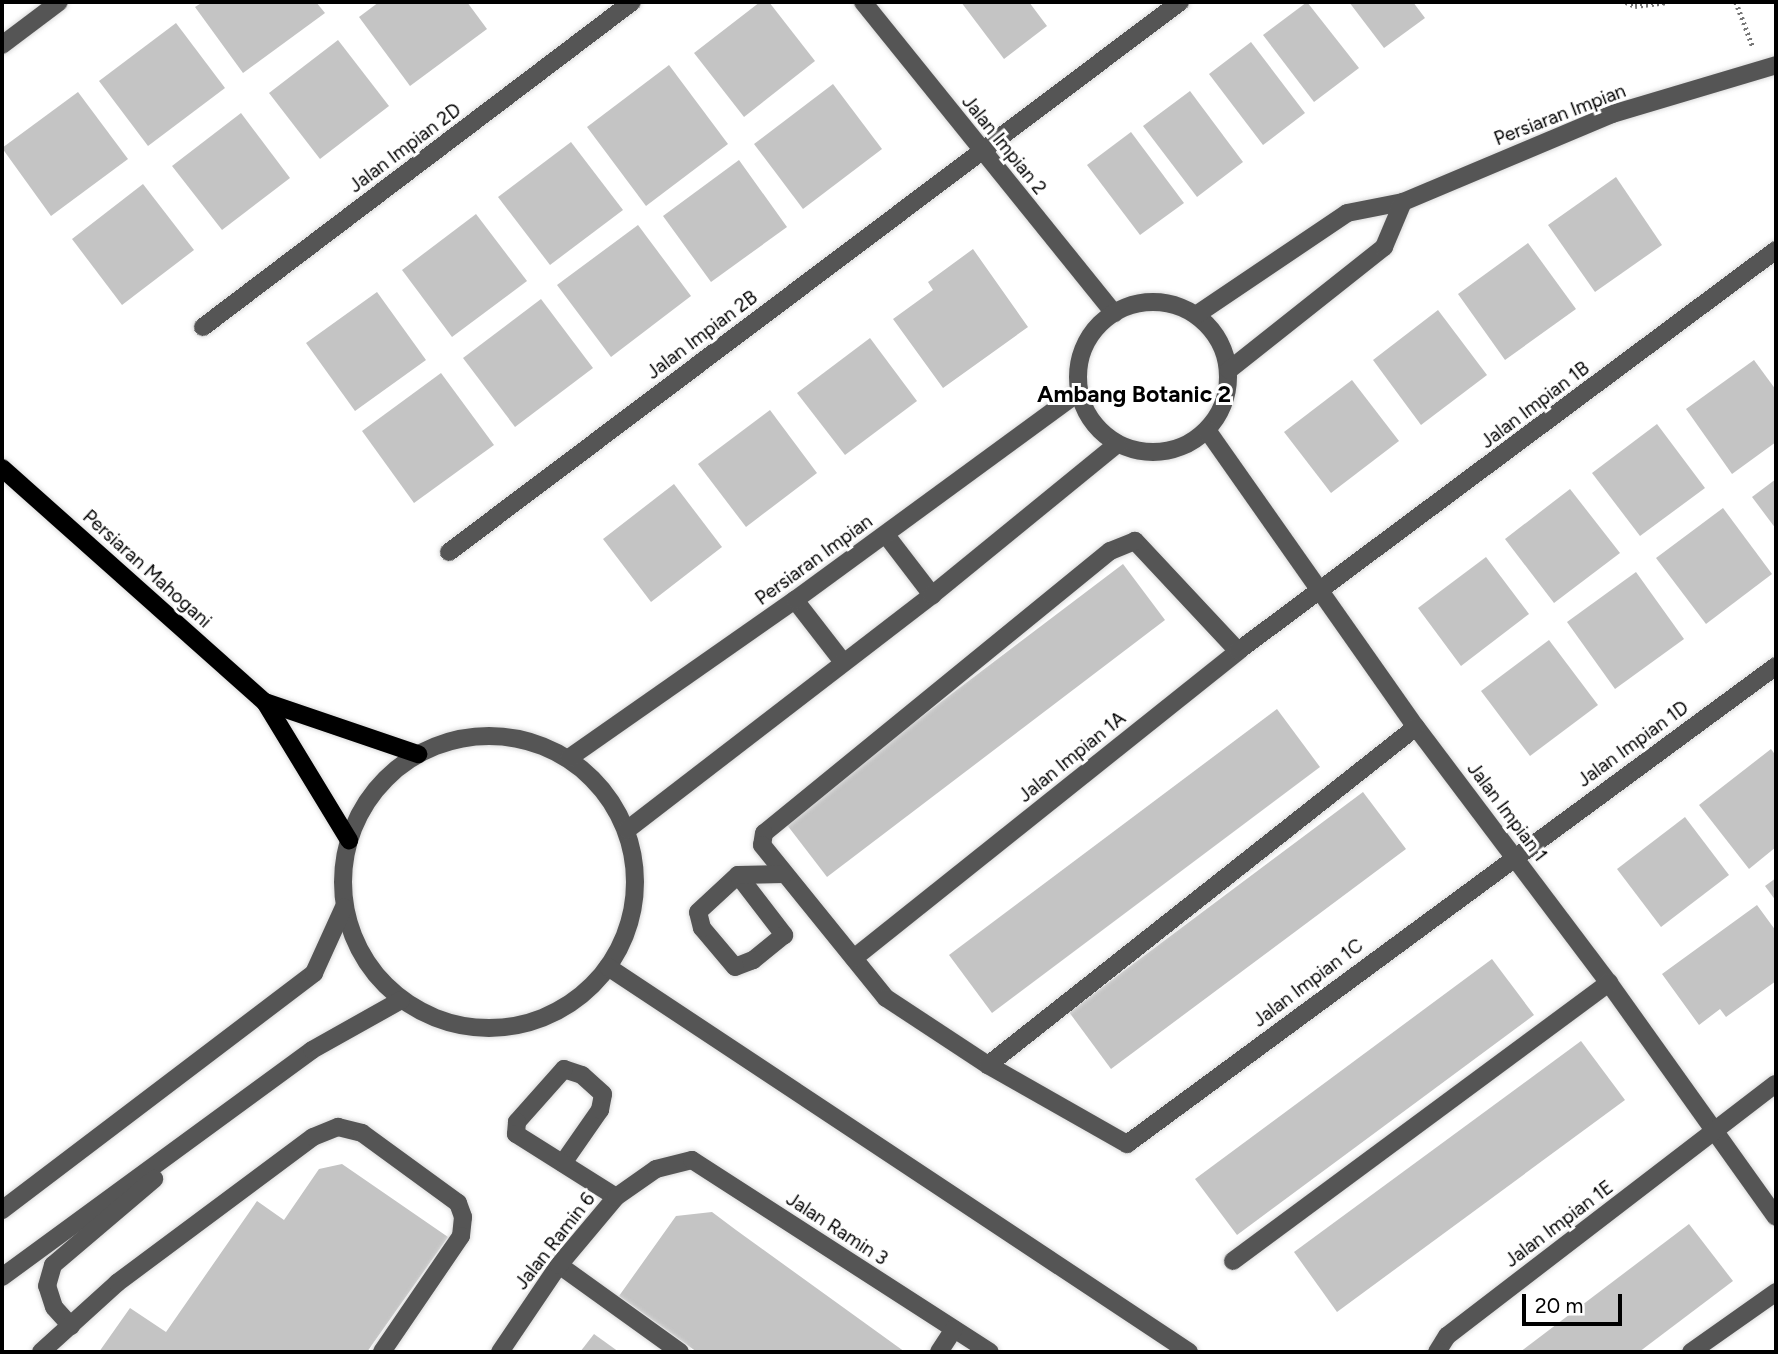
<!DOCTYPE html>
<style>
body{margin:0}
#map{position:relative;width:1778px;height:1354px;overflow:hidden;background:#fff;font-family:Figtree,sans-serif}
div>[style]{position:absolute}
.building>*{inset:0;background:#c4c4c4}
.path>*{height:4.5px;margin-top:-2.25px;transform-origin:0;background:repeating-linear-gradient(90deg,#777 0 2px,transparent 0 5.5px)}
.roads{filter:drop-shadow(0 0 2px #dbdbdb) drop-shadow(0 0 2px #dbdbdb)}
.minor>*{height:18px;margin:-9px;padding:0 9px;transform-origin:9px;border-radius:9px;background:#555}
.minor>.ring{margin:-9px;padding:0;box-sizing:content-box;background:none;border:18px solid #555;border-radius:50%}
.major>*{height:18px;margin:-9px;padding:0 9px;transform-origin:9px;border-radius:9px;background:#000}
span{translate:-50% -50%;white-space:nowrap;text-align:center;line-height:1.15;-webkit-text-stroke:6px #fff;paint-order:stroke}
.street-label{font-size:19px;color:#000}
.quarter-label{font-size:23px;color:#000;font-weight:700}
.frame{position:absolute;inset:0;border:4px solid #000;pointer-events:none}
.scale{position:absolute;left:1522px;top:1294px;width:100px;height:32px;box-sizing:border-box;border:4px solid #000;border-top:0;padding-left:9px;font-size:21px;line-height:24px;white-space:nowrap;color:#000;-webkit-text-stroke:5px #fff;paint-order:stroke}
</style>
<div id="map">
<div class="building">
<div style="clip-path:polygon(203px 2px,316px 2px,325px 13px,243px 73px,195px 7px)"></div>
<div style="clip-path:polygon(379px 2px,467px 2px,487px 29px,410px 86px,359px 17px)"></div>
<div style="clip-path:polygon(760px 2px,769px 2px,815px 61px,744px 117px,694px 53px)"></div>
<div style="clip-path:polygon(961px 2px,1029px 2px,1047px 26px,1004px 59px)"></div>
<div style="clip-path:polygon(1307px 2px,1359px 68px,1314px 102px,1263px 35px)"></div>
<div style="clip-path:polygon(1349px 2px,1413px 2px,1425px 18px,1384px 48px)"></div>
<div style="clip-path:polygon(176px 23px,225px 88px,148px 146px,99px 81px)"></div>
<div style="clip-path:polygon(338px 40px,389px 106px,320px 159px,269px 93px)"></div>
<div style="clip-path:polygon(1251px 42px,1305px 113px,1263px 145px,1209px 74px)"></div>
<div style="clip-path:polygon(669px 65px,728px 144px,646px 206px,587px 127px)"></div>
<div style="clip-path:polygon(833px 84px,882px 149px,803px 209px,754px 144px)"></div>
<div style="clip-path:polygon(1190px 91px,1243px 162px,1197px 197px,1143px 126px)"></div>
<div style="clip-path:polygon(78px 92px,128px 159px,51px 216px,2px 148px)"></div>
<div style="clip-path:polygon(241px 113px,290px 178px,222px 230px,172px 166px)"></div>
<div style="clip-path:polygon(1131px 132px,1184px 203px,1140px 235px,1087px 165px)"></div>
<div style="clip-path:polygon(571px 142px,623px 210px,550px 265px,498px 197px)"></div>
<div style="clip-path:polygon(739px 160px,787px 227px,711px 282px,663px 216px)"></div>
<div style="clip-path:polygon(1616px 177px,1662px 245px,1595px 292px,1548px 225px)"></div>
<div style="clip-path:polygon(143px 184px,194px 250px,122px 305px,72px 239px)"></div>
<div style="clip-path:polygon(476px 214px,527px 281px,452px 337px,402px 270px)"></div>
<div style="clip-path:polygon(638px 225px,691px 296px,611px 357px,557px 285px)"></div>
<div style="clip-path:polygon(1528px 243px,1576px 309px,1505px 360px,1458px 294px)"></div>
<div style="clip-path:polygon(973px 249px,1028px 327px,943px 388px,893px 319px,933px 290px,928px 282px)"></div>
<div style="clip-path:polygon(377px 292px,426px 360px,355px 411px,306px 343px)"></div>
<div style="clip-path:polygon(541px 299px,593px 368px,515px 427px,463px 358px)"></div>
<div style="clip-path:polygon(1438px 310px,1487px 375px,1421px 425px,1373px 360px)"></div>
<div style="clip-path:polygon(870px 338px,917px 401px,845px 455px,797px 393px)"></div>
<div style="clip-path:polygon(1754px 360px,1776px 390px,1776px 442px,1732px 474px,1686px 409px)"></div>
<div style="clip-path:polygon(441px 373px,494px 445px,414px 503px,362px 431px)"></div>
<div style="clip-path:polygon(1352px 380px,1399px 441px,1331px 493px,1284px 432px)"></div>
<div style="clip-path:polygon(770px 410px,817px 473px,746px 527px,698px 464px)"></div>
<div style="clip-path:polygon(1657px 424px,1705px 488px,1640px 536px,1592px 473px)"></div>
<div style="clip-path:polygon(1776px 479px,1776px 529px,1752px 497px)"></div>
<div style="clip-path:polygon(674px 484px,722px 547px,651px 602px,603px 539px)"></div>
<div style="clip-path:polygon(1570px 489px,1620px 553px,1554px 603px,1505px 539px)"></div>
<div style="clip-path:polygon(1723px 508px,1772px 574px,1706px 624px,1656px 558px)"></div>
<div style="clip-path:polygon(1486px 557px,1529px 614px,1461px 666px,1418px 608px)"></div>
<div style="clip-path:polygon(1123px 564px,1165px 620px,827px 877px,784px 821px)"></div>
<div style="clip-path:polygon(1636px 572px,1684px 639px,1615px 689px,1567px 622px)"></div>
<div style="clip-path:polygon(1549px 640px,1598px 705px,1530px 756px,1481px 691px)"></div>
<div style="clip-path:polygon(1277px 709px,1320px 767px,992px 1013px,949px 955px)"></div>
<div style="clip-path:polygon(1771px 749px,1776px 756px,1776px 847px,1749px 869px,1699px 805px)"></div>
<div style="clip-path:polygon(1363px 792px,1406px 849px,1111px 1069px,1069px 1012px)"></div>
<div style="clip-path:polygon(1685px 817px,1729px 875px,1661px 927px,1617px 869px)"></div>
<div style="clip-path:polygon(1776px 878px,1776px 901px,1765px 886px)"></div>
<div style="clip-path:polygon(1757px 905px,1776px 931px,1776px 981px,1726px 1017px,1720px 1009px,1699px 1025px,1662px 974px)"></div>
<div style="clip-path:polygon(1492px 959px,1534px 1015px,1237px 1235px,1195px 1179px)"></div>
<div style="clip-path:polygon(1581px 1041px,1625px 1100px,1337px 1312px,1294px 1252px)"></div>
<div style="clip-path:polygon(342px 1164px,448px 1237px,367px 1352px,99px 1352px,130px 1308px,166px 1332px,257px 1201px,284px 1220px,319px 1169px)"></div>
<div style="clip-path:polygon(712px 1212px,736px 1230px,905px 1352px,697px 1352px,619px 1296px,676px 1216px)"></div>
<div style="clip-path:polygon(1689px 1224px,1733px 1281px,1639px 1352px,1520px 1352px)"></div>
<div style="clip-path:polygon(594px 1334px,619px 1352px,580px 1352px)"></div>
</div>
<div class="path">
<div style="left:1626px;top:2px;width:10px;rotate:24deg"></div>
<div style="left:1635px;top:6px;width:33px;rotate:-7deg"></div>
<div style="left:1736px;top:2px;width:48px;rotate:69.3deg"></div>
</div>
<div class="roads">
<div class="minor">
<div style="left:863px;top:2px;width:400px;rotate:51.1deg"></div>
<div style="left:2px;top:45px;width:71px;rotate:-37deg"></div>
<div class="ring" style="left:1078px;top:302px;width:132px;height:132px"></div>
<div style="left:1196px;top:315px;width:182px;rotate:-34deg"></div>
<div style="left:1347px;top:213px;width:57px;rotate:-11.1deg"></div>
<div style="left:1403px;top:202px;width:227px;rotate:-22.8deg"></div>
<div style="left:1612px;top:114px;width:171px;rotate:-16.6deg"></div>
<div style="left:203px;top:327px;width:538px;rotate:-37.15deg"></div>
<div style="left:1229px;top:370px;width:198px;rotate:-38.4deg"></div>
<div style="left:1384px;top:247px;width:49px;rotate:-67.1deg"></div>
<div style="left:1207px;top:430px;width:363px;rotate:54.9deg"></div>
<div style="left:1416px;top:727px;width:321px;rotate:53deg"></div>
<div style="left:1609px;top:983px;width:287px;rotate:54.5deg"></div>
<div style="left:886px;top:535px;width:76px;rotate:52.5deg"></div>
<div style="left:449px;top:552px;width:915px;rotate:-36.96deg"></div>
<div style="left:795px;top:600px;width:78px;rotate:52.3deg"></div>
<div style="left:1238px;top:651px;width:151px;rotate:-133.1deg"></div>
<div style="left:1135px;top:541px;width:27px;rotate:158deg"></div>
<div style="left:1110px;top:551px;width:446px;rotate:140.8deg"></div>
<div style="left:764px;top:833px;width:12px;rotate:99deg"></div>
<div style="left:762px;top:845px;width:197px;rotate:51deg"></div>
<div style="left:886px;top:998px;width:122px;rotate:33.3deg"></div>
<div style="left:988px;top:1065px;width:160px;rotate:29.6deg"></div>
<div style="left:1127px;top:1144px;width:806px;rotate:-36.37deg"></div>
<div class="ring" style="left:343px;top:736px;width:274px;height:274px"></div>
<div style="left:569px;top:758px;width:276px;rotate:-35deg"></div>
<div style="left:795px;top:600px;width:352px;rotate:-36.2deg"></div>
<div style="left:627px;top:830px;width:385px;rotate:-37.6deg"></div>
<div style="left:932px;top:595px;width:239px;rotate:-39.2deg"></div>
<div style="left:738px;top:875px;width:76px;rotate:52.5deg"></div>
<div style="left:784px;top:935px;width:40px;rotate:141deg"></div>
<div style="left:753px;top:960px;width:19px;rotate:159deg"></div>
<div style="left:735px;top:967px;width:51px;rotate:-130.2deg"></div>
<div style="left:702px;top:928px;width:16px;rotate:-104deg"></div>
<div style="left:698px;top:912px;width:54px;rotate:-42.8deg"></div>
<div style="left:738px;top:875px;width:46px;rotate:-1.2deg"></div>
<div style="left:854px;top:958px;width:492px;rotate:-38.6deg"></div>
<div style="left:1238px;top:651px;width:671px;rotate:-36.7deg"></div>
<div style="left:608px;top:967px;width:697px;rotate:33.53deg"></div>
<div style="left:988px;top:1065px;width:545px;rotate:-38.3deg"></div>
<div style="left:563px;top:1163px;width:65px;rotate:-55.1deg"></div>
<div style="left:600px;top:1110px;width:16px;rotate:-79deg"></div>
<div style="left:603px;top:1094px;width:28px;rotate:-138deg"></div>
<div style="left:582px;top:1075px;width:19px;rotate:-162deg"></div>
<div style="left:564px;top:1069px;width:71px;rotate:131.6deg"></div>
<div style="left:517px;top:1122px;width:12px;rotate:95deg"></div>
<div style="left:516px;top:1134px;width:118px;rotate:32.2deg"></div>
<div style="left:2px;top:1210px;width:392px;rotate:-37.2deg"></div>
<div style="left:314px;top:973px;width:72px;rotate:-65.6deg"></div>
<div style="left:1233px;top:1261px;width:468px;rotate:-36.5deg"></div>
<div style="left:559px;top:1265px;width:149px;rotate:35.7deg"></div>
<div style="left:2px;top:1277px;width:384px;rotate:-36.2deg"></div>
<div style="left:312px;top:1050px;width:102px;rotate:-29.3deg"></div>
<div style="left:71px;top:1326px;width:25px;rotate:-132deg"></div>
<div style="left:54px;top:1307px;width:22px;rotate:-108deg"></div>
<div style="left:47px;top:1286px;width:22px;rotate:-74deg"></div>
<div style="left:53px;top:1265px;width:133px;rotate:-40.4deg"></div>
<div style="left:41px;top:1352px;width:103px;rotate:-42.2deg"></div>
<div style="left:117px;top:1283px;width:244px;rotate:-36.7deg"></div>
<div style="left:313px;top:1137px;width:27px;rotate:-22deg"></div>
<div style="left:338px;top:1127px;width:25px;rotate:14deg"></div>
<div style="left:362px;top:1133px;width:119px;rotate:36.1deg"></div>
<div style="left:458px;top:1203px;width:15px;rotate:70deg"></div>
<div style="left:463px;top:1217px;width:19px;rotate:96deg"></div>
<div style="left:461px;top:1236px;width:140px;rotate:124.3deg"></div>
<div style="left:500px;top:1352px;width:105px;rotate:-55.9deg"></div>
<div style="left:559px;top:1265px;width:89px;rotate:-50deg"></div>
<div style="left:616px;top:1197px;width:49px;rotate:-35deg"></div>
<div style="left:656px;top:1169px;width:37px;rotate:-14deg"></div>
<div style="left:692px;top:1160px;width:354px;rotate:32.8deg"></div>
<div style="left:939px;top:1352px;width:27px;rotate:-57deg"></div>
<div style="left:1437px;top:1352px;width:19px;rotate:-58deg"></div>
<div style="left:1447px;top:1336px;width:414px;rotate:-37.5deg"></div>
<div style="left:1691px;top:1352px;width:104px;rotate:-35.2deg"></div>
</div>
<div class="major">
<div style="left:2px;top:468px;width:352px;rotate:41.7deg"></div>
<div style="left:265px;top:702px;width:162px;rotate:58.7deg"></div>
<div style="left:265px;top:702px;width:162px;rotate:18.8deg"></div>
</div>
</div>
<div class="street-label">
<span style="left:1560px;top:115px;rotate:-21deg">Persiaran Impian</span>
<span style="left:1004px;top:145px;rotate:51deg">Jalan Impian 2</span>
<span style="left:405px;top:148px;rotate:-37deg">Jalan Impian 2D</span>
<span style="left:702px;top:335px;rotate:-37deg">Jalan Impian 2B</span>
<span style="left:1535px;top:405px;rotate:-37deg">Jalan Impian 1B</span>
<span style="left:814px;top:560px;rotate:-36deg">Persiaran Impian</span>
<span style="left:147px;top:569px;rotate:42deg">Persiaran Mahogani</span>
<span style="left:1633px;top:744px;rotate:-36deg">Jalan Impian 1D</span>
<span style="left:1072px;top:757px;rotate:-39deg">Jalan Impian 1A</span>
<span style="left:1507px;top:812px;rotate:53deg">Jalan Impian 1</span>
<span style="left:1308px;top:983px;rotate:-37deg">Jalan Impian 1C</span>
<span style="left:1559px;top:1224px;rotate:-37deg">Jalan Impian 1E</span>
<span style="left:837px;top:1229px;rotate:33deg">Jalan Ramin 3</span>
<span style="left:555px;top:1241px;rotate:-52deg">Jalan Ramin 6</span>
</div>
<div class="quarter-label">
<span style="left:1134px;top:394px">Ambang Botanic 2</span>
</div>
<div class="frame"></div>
<div class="scale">20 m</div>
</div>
